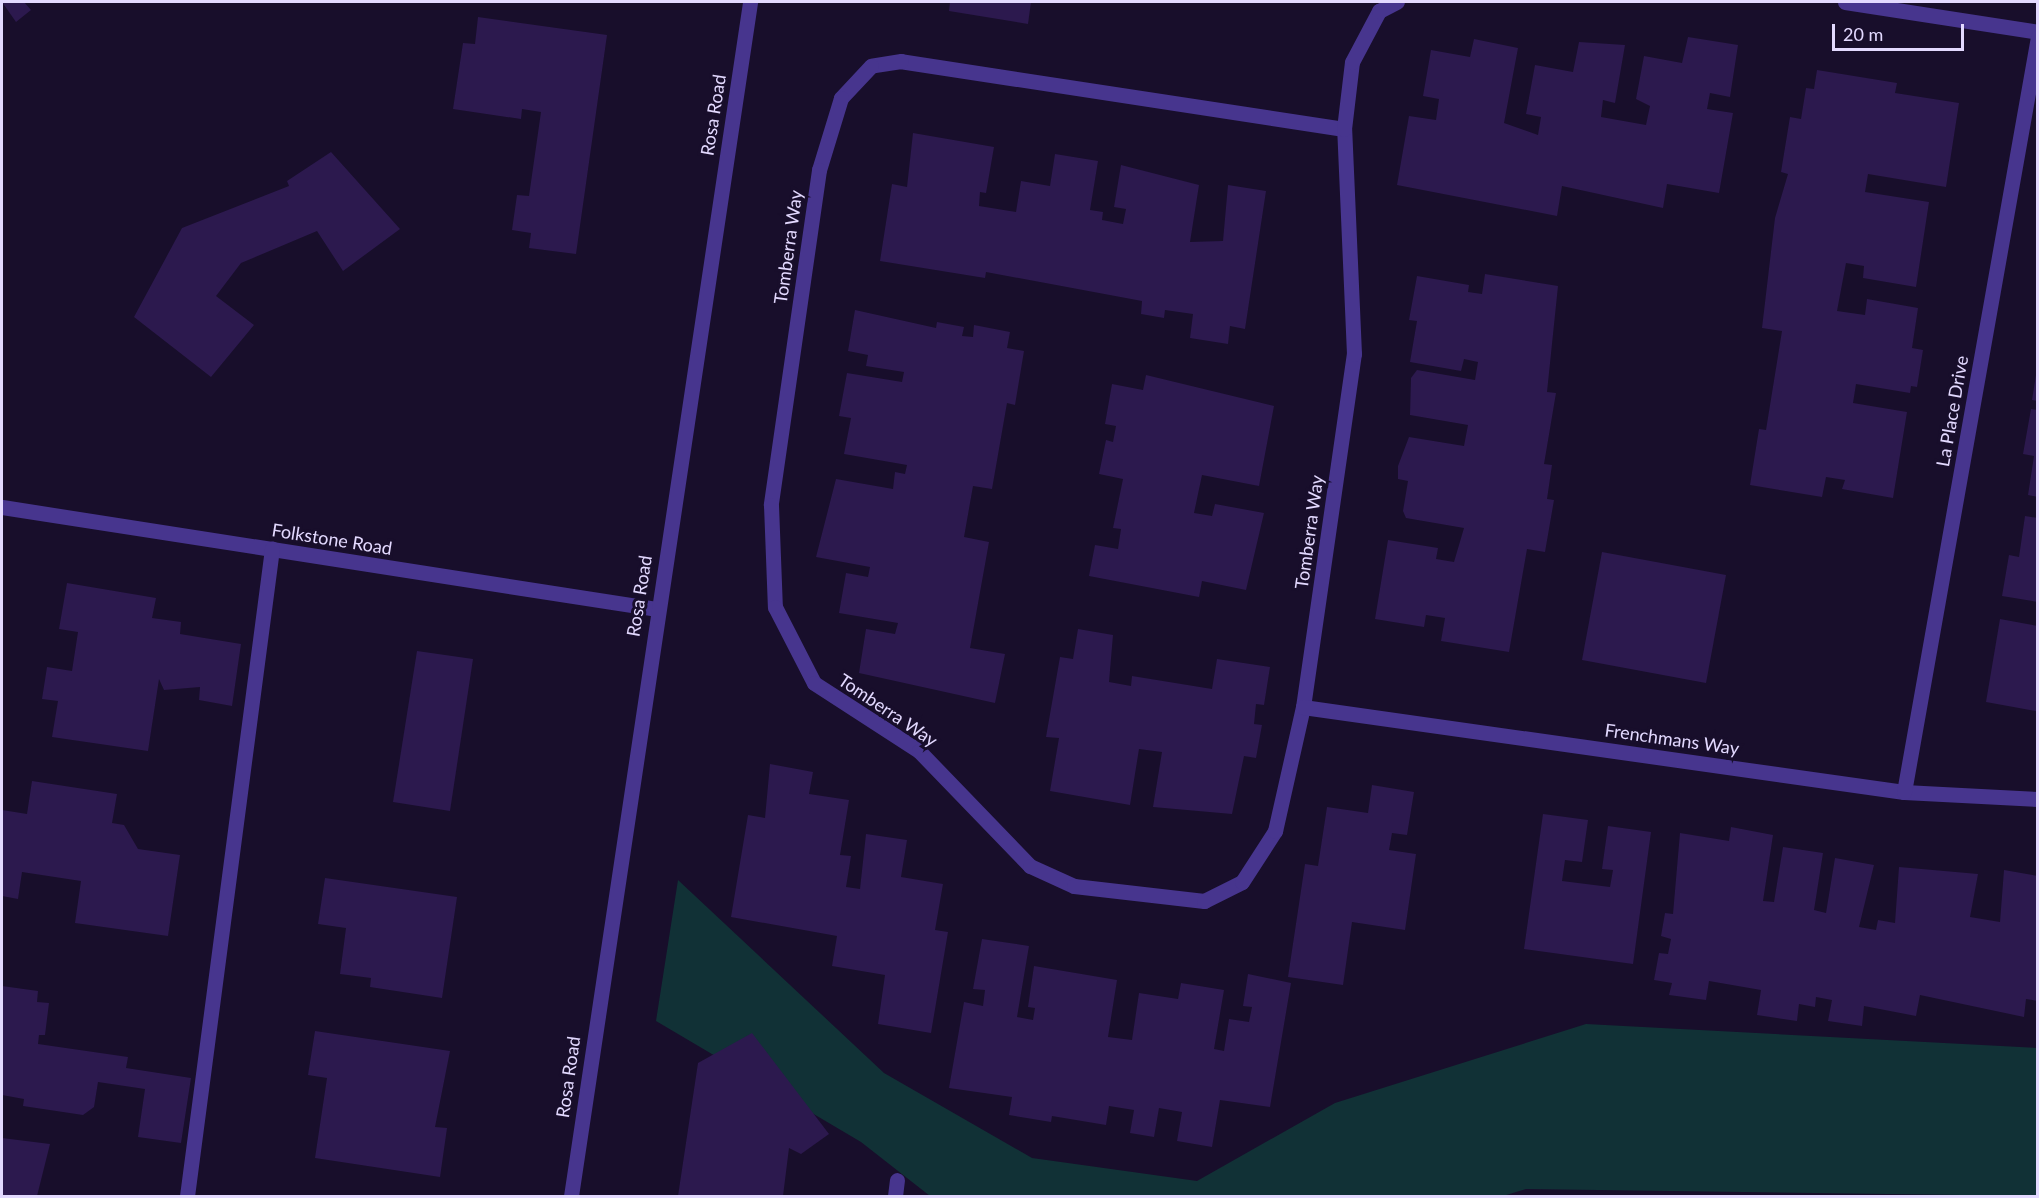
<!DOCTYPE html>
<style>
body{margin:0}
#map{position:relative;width:2039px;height:1198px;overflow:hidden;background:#180e2b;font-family:Lato,sans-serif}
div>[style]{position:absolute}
.green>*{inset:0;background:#113136}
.building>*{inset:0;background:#2c194e}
.minor>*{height:15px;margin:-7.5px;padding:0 7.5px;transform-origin:7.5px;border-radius:7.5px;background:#47358e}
span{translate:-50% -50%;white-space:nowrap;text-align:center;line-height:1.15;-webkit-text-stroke:6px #180e2b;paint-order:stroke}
.street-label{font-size:18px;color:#e3d9ff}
.frame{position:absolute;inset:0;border:3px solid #e3d9ff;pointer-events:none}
.scale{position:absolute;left:1832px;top:24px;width:132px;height:27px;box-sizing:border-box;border:3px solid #e3d9ff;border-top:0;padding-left:8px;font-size:18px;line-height:21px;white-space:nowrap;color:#e3d9ff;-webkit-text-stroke:4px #180e2b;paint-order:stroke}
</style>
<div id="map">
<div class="green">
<div style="clip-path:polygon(678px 880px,884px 1073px,1032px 1158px,1197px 1181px,1335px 1103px,1586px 1024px,2037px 1048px,2037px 1196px,1526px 1189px,1503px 1196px,930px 1196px,861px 1142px,656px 1021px)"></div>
</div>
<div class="building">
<div style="clip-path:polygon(2px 2px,24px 2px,31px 10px,16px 22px)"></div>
<div style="clip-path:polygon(950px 2px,1031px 2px,1028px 24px,949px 11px)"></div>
<div style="clip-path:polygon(478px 17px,607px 35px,576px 254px,529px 248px,531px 233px,512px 230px,517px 195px,529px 196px,541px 112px,522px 109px,521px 119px,453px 109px,463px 43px,475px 44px)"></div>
<div style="clip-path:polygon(1688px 37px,1738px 45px,1730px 97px,1710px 93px,1707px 109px,1733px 113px,1719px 193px,1667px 184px,1663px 208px,1562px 186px,1557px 216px,1397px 185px,1409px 116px,1436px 120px,1439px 99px,1423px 96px,1431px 50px,1470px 57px,1474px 39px,1518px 48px,1504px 123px,1538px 135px,1541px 117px,1526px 114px,1535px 65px,1573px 72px,1579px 42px,1625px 45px,1615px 103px,1603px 100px,1601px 117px,1646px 125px,1650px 106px,1636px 99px,1644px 56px,1682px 63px)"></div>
<div style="clip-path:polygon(1817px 70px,1897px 83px,1895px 93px,1959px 103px,1946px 187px,1868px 174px,1865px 192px,1929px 202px,1916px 287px,1863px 278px,1864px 266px,1846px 263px,1837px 311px,1865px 315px,1867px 299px,1918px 308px,1912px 348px,1923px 350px,1917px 387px,1911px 386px,1910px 393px,1856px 384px,1853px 403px,1907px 412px,1893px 498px,1842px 489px,1845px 480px,1826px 477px,1822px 497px,1750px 485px,1759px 429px,1766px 430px,1782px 331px,1762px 328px,1775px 218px,1788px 174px,1781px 172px,1790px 117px,1801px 119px,1806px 88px,1814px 89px)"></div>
<div style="clip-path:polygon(913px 133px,994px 147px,986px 193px,980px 192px,979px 206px,1016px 212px,1021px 181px,1050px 186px,1055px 154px,1098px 161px,1090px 210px,1103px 212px,1102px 220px,1123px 224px,1126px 209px,1114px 207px,1121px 165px,1199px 185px,1190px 242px,1223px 241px,1228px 185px,1266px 191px,1245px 329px,1230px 326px,1228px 344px,1190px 338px,1193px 314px,1165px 310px,1164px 318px,1141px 314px,1142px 301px,986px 272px,985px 278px,880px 261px,892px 184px,907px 187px)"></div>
<div style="clip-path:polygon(331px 152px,400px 229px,343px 271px,317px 231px,241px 263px,216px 296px,254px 325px,211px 377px,134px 317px,182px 228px,289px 186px,287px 181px)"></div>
<div style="clip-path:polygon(1485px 274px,1558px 286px,1547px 392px,1556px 393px,1544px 464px,1552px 465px,1547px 499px,1554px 500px,1545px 552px,1527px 549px,1509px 652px,1441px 641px,1445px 618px,1426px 615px,1424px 627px,1375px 619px,1388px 540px,1438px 548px,1436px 559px,1454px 562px,1464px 528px,1406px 518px,1403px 511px,1408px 481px,1398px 479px,1398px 466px,1409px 437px,1464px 446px,1468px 425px,1410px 415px,1411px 378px,1417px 370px,1475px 380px,1478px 362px,1464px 359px,1461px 371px,1410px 362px,1417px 321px,1409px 320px,1417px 276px,1469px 285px,1468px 292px,1482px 294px)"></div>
<div style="clip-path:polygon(855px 310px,936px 328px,937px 322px,964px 327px,962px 336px,973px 337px,974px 325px,1010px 332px,1007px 348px,1024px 351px,1015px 405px,1007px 403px,992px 489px,973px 486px,964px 537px,989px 542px,970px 648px,1005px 654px,995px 703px,859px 673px,866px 629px,895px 634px,898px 623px,839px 613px,846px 573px,868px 577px,870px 567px,816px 557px,836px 479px,893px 489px,895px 472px,905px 474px,907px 465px,844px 454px,851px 418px,839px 416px,847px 373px,902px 382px,904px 372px,866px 366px,868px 355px,848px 351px)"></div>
<div style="clip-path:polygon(1146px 375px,1274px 406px,1259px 486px,1202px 475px,1194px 513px,1212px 516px,1215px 504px,1264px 513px,1246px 590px,1202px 581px,1199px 597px,1089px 576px,1095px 545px,1118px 549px,1121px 529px,1113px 528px,1123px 479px,1099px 474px,1106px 440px,1113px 442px,1116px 426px,1105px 424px,1112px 384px,1143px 390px)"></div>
<div style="clip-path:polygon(2036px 375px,2038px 375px,2038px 401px,2032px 400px)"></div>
<div style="clip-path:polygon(2031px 409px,2038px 410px,2038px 497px,2028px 495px,2034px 456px,2023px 454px)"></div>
<div style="clip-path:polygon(2025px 516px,2038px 518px,2038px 602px,2002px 596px,2009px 555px,2019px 557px)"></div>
<div style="clip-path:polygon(1602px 552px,1726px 575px,1706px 683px,1582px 660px)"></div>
<div style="clip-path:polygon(67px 583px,156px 598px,152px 618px,181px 622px,180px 634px,241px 644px,232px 706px,199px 700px,200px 687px,164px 690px,159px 679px,148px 751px,52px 737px,58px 701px,42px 699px,47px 667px,72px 671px,78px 632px,59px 629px)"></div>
<div style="clip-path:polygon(2000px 619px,2038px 626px,2036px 711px,1986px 702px)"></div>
<div style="clip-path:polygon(1078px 629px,1113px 635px,1109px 682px,1131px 686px,1132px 676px,1212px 689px,1217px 659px,1270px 667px,1264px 705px,1256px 704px,1254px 724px,1262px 725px,1256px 758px,1244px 756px,1232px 814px,1153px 807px,1162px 752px,1139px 749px,1130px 805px,1050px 791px,1059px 738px,1046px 737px,1060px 657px,1073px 659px)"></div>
<div style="clip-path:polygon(417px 651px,473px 659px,450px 811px,393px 802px)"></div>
<div style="clip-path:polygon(770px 764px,813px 772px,809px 794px,849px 800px,840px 855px,851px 856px,846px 887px,860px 889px,866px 834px,907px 840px,901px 877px,943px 884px,935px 930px,948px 932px,931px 1033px,878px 1024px,885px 975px,832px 966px,837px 936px,731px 917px,748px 815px,765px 818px)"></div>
<div style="clip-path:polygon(32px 781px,117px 794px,112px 823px,124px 825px,138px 849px,180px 855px,168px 936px,75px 923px,81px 881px,22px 872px,18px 899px,2px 896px,2px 810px,27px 814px)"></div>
<div style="clip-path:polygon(1372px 785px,1414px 792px,1407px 835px,1392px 833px,1389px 850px,1416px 854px,1405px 930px,1352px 922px,1343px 985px,1288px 977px,1305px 864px,1318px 866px,1327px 807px,1368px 813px)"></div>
<div style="clip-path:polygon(1543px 814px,1588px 820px,1582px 862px,1565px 860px,1562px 881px,1610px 887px,1613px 870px,1602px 869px,1608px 826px,1651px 832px,1633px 964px,1524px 949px)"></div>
<div style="clip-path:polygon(1731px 827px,1773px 835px,1763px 901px,1774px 902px,1783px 847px,1823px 853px,1814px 910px,1826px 913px,1835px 858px,1874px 865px,1859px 927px,1876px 930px,1878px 920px,1895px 923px,1899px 867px,1978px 874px,1970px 917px,2000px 922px,2004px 870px,2038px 876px,2038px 1001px,2026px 999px,2024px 1017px,1920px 995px,1916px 1016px,1864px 1006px,1862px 1026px,1828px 1021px,1832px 1000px,1816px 997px,1815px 1007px,1799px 1004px,1797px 1021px,1757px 1015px,1761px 990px,1709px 981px,1706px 1000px,1669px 995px,1672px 983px,1654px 980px,1659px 953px,1668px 954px,1671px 939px,1661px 936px,1665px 913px,1673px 914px,1680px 833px,1729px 841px)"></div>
<div style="clip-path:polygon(325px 878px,457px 897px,442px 998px,370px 987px,371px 978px,340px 974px,346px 928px,318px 924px)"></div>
<div style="clip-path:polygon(982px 939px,1029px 946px,1017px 1017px,1033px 1020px,1035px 1008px,1028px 1007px,1034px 966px,1117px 980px,1108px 1037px,1132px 1040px,1139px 993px,1178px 999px,1181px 983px,1224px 990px,1214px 1049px,1224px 1051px,1229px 1019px,1249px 1022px,1252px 1007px,1243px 1006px,1248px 974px,1291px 983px,1270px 1107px,1220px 1100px,1212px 1147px,1177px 1141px,1182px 1112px,1159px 1108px,1154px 1137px,1130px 1133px,1134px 1110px,1109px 1106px,1106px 1125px,1052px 1116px,1051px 1122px,1009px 1115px,1012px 1097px,949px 1088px,964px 1002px,983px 1006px,985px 990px,973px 989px)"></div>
<div style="clip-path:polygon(2px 986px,38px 991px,37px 1002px,49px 1003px,45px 1035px,39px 1035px,38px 1044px,128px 1057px,126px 1068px,191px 1078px,181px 1143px,138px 1137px,145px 1089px,98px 1082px,94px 1107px,83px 1115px,23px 1106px,24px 1099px,2px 1095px)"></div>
<div style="clip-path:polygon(315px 1031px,450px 1051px,435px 1127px,447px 1128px,440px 1177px,315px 1158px,327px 1078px,308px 1075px)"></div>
<div style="clip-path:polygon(752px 1033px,829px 1134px,801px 1154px,789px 1148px,783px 1196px,678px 1196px,698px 1063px)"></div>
<div style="clip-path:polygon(2px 1138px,50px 1144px,37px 1196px,2px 1196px)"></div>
</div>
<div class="minor">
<div style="left:1845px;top:2px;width:195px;rotate:8.8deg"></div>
<div style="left:1344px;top:129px;width:448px;rotate:-171.3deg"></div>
<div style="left:901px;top:61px;width:30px;rotate:171deg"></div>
<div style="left:871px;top:66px;width:44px;rotate:133.2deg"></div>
<div style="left:841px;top:98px;width:75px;rotate:107deg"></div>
<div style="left:819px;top:170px;width:338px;rotate:98.2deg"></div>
<div style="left:771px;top:505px;width:102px;rotate:87.8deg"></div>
<div style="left:775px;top:607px;width:85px;rotate:62.8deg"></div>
<div style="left:814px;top:683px;width:125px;rotate:32.9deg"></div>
<div style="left:919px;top:751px;width:160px;rotate:46deg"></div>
<div style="left:1030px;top:866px;width:48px;rotate:24.4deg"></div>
<div style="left:1074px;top:886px;width:131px;rotate:6.6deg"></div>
<div style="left:1204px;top:901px;width:42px;rotate:-26.6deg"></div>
<div style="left:1242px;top:882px;width:61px;rotate:-57.1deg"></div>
<div style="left:1275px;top:831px;width:127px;rotate:-77.3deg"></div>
<div style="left:1303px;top:707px;width:357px;rotate:-81.8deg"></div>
<div style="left:1354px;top:354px;width:225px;rotate:-92.5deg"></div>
<div style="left:1344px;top:129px;width:67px;rotate:-83.2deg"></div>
<div style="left:1352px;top:62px;width:58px;rotate:-62.1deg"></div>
<div style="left:1379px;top:11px;width:20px;rotate:-27deg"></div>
<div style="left:2px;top:507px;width:662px;rotate:8.86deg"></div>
<div style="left:1303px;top:707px;width:607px;rotate:8.05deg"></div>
<div style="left:1904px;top:792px;width:134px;rotate:3deg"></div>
<div style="left:1904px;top:792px;width:767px;rotate:-79.94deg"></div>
<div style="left:187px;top:1196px;width:653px;rotate:-82.52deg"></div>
<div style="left:571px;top:1196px;width:1207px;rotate:-81.47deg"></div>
<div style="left:895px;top:1196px;width:16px;rotate:-83deg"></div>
</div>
<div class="street-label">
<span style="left:713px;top:115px;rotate:-81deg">Rosa Road</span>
<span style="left:788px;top:247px;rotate:-82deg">Tomberra Way</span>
<span style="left:1952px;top:411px;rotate:-80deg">La Place Drive</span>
<span style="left:1309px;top:532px;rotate:-82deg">Tomberra Way</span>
<span style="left:332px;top:539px;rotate:9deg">Folkstone Road</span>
<span style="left:639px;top:596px;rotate:-81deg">Rosa Road</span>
<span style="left:888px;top:710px;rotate:34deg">Tomberra Way</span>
<span style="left:1672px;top:739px;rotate:8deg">Frenchmans Way</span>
<span style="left:568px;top:1077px;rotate:-82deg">Rosa Road</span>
</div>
<div class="frame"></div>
<div class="scale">20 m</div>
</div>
